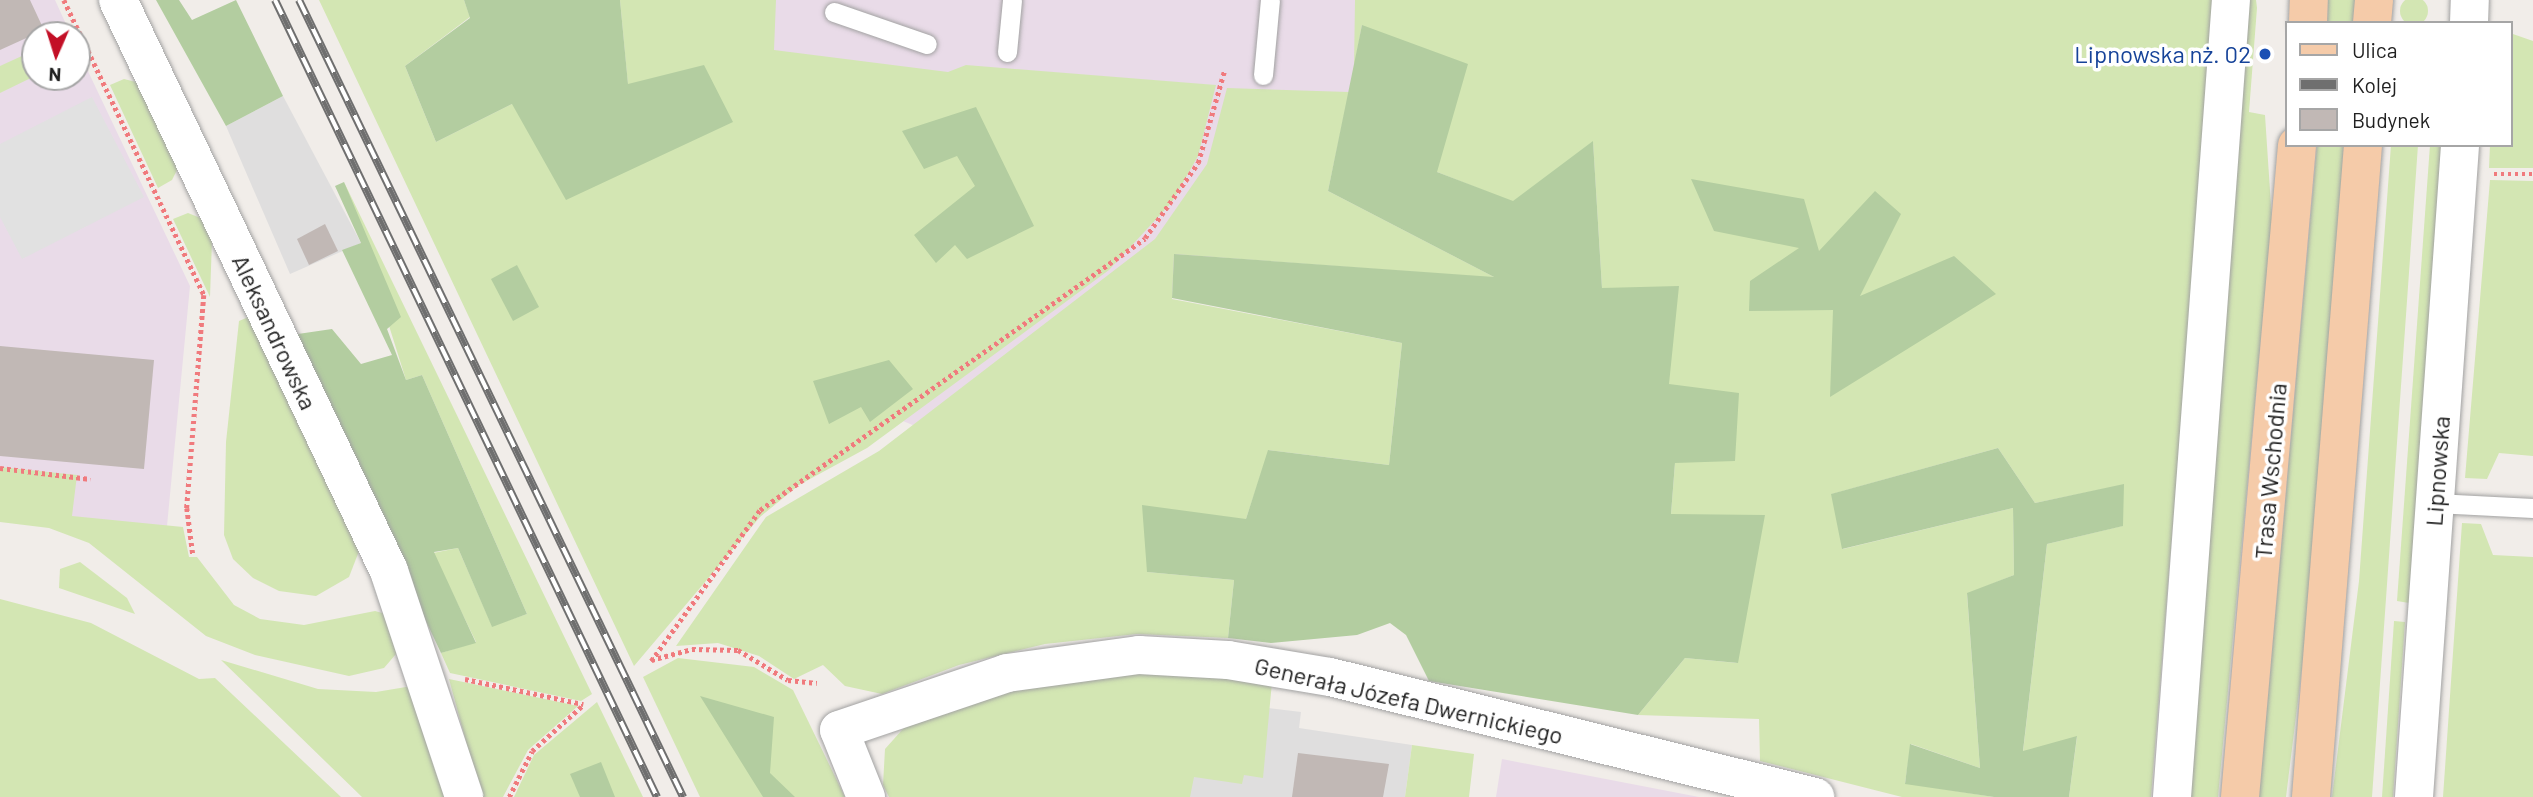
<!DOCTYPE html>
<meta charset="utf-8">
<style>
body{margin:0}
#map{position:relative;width:2533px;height:797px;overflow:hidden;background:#f1ede9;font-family:Barlow,sans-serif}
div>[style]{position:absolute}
.residential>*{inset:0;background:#dfdede}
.industrial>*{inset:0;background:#e9dbe8}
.grass>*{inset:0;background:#d3e6b3}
.round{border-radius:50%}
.forest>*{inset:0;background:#b3cda0}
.parking>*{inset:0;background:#e1e1e1}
.building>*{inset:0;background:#c1b8b5}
.path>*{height:4.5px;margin-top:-2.25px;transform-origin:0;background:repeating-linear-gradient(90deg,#f07a7d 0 3.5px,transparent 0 7px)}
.roads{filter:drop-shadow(0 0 2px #a2a2a2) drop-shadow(0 0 2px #a2a2a2)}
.service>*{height:19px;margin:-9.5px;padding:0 9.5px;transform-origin:9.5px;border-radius:9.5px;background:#fff}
.minor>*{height:38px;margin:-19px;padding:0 19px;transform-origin:19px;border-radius:19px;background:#fff}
.primary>*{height:38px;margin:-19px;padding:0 19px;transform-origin:19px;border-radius:19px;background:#f5cba9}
.rail>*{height:8px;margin-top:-4px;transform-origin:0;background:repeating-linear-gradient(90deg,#fff 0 16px,#6f6f6f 0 32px);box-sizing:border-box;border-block:2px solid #6f6f6f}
.dots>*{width:19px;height:19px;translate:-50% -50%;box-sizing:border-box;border:4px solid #fff;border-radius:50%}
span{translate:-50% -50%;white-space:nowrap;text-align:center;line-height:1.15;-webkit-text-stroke:7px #fff;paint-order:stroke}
.transit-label{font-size:24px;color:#164399}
.right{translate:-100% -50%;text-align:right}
.street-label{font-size:24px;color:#212121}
.legend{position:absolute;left:2285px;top:21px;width:228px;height:126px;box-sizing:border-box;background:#fff;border:2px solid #a6a6a6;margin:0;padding:9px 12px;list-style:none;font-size:21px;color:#212121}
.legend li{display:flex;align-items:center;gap:14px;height:35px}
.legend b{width:35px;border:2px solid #a6a6a6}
.north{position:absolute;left:21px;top:21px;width:70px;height:70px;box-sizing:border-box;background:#fff;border:2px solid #a6a6a6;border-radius:50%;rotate:183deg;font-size:19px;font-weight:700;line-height:28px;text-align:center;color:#212121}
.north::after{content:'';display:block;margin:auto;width:24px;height:32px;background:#c30f26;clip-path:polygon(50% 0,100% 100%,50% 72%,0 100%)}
</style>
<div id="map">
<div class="residential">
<div style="clip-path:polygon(283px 96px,361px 243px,290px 274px,226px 126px)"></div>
<div style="clip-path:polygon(1115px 690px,1301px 712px,1299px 728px,1412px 745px,1405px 797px,992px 797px)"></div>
</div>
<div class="industrial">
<div style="clip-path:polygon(0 0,55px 0,71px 35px,35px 35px,35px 77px,77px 77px,77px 48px,190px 286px,167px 526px,0 511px)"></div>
<div style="clip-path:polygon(633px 0,1396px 0,1392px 118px,970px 448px,828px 391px)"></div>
<div style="clip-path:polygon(1502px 759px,1699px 797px,1496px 797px)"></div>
</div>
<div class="grass">
<div class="round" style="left:2400px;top:-3px;width:28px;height:28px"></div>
<div style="clip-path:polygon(319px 0,464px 0,470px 17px,405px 66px,436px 142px,512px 104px,628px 85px,620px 0,776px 0,774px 50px,948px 72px,966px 65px,1216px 85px,1198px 156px,1172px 202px,1109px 270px,867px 448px,799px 485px,760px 517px,634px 666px)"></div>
<div style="clip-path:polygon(1355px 0,2215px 0,2151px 797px,2069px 797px,2077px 737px,2023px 752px,2047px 544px,2122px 526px,2123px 485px,2035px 503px,1998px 448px,1832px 494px,1843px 549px,2013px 508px,2014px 575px,1967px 594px,1980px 768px,1911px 744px,1905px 783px,1994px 797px,1902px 797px,1760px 761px,1759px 719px,1638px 715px,1685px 658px,1737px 663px,1671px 514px,1675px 463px,1669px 384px,1602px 288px,1593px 142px,1513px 202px,1437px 172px,1362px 25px,1354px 67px)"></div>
<div style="clip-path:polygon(2248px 0,2256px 0,2257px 8px,2249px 112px,2265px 115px,2272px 221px,2218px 797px,2184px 797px)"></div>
<div style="clip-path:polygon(2328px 0,2355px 0,2353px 23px,2327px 23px)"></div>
<div style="clip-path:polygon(2510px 33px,2533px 41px,2533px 168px,2489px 168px,2490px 145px,2510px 145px)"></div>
<div style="clip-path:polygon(35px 50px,35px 76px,0 93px,0 66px)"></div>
<div style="clip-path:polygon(124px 79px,140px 83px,179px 166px,172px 180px,158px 188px,110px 85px)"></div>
<div style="clip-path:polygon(1227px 88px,1349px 92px,1328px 191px,1496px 278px,1174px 254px,1172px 299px,1402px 343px,1389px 465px,1269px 450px,1246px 519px,1147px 572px,1234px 580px,1228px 638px,1137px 634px,1045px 644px,959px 665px,882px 694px,845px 686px,823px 665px,794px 679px,759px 656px,718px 643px,676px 646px,766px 517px,879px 451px,1155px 239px,1207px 164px)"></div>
<div style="clip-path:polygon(2317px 145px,2344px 145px,2309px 611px,2286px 797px,2259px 797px)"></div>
<div style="clip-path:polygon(2391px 145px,2418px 145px,2372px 797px,2332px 797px,2359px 581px)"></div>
<div style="clip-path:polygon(2430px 145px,2443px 145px,2409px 603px,2397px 601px)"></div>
<div style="clip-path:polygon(2490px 180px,2533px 181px,2533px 456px,2499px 453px,2487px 479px,2465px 478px)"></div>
<div style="clip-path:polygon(344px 182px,592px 694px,581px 701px,450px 673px,441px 653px,476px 642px,433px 553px,458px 548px,492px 626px,527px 614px,422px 375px,406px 380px)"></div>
<div style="clip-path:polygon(188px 213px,203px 219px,212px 240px,210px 297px,173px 219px)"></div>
<div style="clip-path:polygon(251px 316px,361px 546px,349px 577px,316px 596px,279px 591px,253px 578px,233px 559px,224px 535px,226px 442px,239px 321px)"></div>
<div style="clip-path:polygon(0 467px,77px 475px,72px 516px,183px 527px,189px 557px,197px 557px,234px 605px,260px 619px,304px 625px,375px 611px,386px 614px,402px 647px,384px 668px,349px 676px,255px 655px,206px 636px,89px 543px,49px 528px,0 522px)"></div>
<div style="clip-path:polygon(2462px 523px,2481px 524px,2493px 555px,2533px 557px,2533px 797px,2443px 797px)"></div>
<div style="clip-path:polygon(80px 562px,127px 598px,135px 614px,59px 588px,60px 569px)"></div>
<div style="clip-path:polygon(0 599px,91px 623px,199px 679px,215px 678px,341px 797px,0 797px)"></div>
<div style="clip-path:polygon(2394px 621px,2405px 622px,2393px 797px,2382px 797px)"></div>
<div style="clip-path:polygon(678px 658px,754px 667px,793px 690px,845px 797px,700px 797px,643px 677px)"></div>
<div style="clip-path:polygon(221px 660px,318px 689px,376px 692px,418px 685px,449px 797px,362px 797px)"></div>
<div style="clip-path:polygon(1153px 670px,1272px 682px,1263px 778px,1244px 775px,1242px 784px,1194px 777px,1190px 797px,889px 797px,883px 785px,885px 749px,910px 721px,989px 693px)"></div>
<div style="clip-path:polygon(449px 679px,578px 706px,528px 750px,503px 797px,481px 797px)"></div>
<div style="clip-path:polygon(597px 702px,643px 797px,514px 797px,534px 755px)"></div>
<div style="clip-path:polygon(1412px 745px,1474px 754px,1469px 797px,1405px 797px)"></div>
</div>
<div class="forest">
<div style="clip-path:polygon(156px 0,179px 0,192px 20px,236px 0,283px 96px,226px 126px)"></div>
<div style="clip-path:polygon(464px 0,620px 0,628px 84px,704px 65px,733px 122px,566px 200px,512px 104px,436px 142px,405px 66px,470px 18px)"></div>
<div style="clip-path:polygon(1362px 25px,1468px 64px,1437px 172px,1513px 201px,1593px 141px,1602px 288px,1679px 286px,1669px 384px,1739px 393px,1735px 461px,1675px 463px,1671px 514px,1765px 515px,1738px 663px,1685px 658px,1638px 715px,1429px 681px,1406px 635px,1390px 623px,1357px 635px,1271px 643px,1228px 638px,1234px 580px,1147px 572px,1142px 505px,1246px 519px,1268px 450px,1389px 465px,1402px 343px,1172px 298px,1174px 254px,1494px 277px,1328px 191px)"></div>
<div style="clip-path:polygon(976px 107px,1034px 226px,967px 259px,955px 245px,936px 263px,914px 235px,975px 186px,957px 156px,924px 169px,902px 131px)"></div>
<div style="clip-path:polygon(1691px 179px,1804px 199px,1819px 251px,1875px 191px,1901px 214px,1860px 296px,1954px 256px,1996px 294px,1830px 397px,1833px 310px,1749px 311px,1750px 281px,1799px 248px,1714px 231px)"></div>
<div style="clip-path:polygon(344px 182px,401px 317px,387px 329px,406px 380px,422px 375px,527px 614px,492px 627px,458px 548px,434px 552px,476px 643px,441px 653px,291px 335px,332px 329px,361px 364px,392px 355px,342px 250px,361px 243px,335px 186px)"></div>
<div style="clip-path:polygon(517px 265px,539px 307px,513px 321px,491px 279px)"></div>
<div style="clip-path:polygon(889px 360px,913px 389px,870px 422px,861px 407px,829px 424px,813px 381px)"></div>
<div style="clip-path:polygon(1998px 448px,2035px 503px,2124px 484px,2123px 526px,2047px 544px,2023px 751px,2077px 736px,2069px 797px,1994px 797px,1905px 784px,1910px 744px,1980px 768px,1967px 593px,2014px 575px,2013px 508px,1842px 549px,1831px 494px)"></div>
<div style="clip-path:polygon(700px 696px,774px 717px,770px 773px,795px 797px,763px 797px)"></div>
<div style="clip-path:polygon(601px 762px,615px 797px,580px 797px,570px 774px)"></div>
</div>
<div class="parking">
<div style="clip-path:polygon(92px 97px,144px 197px,22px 259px,0 217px,0 144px)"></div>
</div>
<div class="building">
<div style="clip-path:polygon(0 0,30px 0,44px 30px,0 50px)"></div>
<div style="clip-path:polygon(325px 224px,338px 251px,309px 265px,297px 239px)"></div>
<div style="clip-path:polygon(0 346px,154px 360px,144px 469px,0 456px)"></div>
<div style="clip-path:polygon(1298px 753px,1389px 764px,1383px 797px,1292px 797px)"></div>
</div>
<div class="path">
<div style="left:64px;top:0;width:327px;rotate:64.6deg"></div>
<div style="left:204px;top:295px;width:214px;rotate:94.6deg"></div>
<div style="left:187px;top:508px;width:47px;rotate:82.7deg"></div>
<div style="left:2494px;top:174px;width:39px"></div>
<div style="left:0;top:468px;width:91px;rotate:7deg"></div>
<div style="left:651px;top:660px;width:42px;rotate:-15deg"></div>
<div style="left:692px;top:649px;width:46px;rotate:1.2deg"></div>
<div style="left:738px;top:650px;width:58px;rotate:31deg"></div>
<div style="left:788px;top:680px;width:29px;rotate:6deg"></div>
<div style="left:651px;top:661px;width:186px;rotate:-54.2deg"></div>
<div style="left:760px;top:510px;width:471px;rotate:-35.2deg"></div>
<div style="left:1145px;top:238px;width:92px;rotate:-54.8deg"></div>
<div style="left:1198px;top:163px;width:95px;rotate:-74.1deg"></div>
<div style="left:465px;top:679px;width:121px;rotate:12deg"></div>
<div style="left:509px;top:797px;width:51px;rotate:-63.4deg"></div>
<div style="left:532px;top:751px;width:69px;rotate:-42deg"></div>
</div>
<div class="roads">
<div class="service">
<div style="left:834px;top:12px;width:98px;rotate:19deg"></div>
<div style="left:1007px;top:52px;width:52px;rotate:-84.5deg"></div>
<div style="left:1263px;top:75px;width:75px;rotate:-84.7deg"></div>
<div style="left:2435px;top:503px;width:98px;rotate:2.9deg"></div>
</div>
<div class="minor">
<div style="left:118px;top:0;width:632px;rotate:64.61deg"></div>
<div style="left:389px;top:571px;width:238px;rotate:71.6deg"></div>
<div style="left:2469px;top:23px;width:23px;rotate:-88deg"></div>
<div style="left:866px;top:797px;width:72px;rotate:-111.9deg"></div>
<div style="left:839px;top:730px;width:177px;rotate:-18.7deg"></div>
<div style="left:1007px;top:673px;width:133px;rotate:-7.8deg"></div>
<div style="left:1139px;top:655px;width:89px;rotate:3.2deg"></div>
<div style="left:1228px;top:660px;width:103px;rotate:9.5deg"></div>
<div style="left:1330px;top:677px;width:500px;rotate:13.9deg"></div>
<div style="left:2172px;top:797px;width:799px;rotate:-85.77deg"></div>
<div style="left:2414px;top:797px;width:654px;rotate:-85.96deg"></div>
</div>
<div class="primary">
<div style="left:2308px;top:23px;width:23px;rotate:-88deg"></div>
<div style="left:2372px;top:23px;width:23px;rotate:-85deg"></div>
<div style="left:2240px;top:797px;width:654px;rotate:-85deg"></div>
<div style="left:2311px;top:797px;width:654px;rotate:-85.44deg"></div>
</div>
</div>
<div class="rail">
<div style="left:275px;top:0;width:884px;rotate:64.39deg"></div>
<div style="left:299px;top:0;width:885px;rotate:64.27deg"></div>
</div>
<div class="dots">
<div style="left:2265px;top:54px;background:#1a4fb4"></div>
</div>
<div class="transit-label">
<span class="right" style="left:2251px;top:54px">Lipnowska nż. 02</span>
</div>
<div class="street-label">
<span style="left:275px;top:332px;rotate:65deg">Aleksandrowska</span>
<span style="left:2270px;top:471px;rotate:-85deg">Trasa Wschodnia</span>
<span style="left:2437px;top:471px;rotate:-86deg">Lipnowska</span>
<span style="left:1409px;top:700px;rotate:13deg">Generała Józefa Dwernickiego</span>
</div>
<ul class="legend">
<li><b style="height:9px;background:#f5cba9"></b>Ulica</li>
<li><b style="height:9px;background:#6f6f6f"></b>Kolej</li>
<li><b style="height:19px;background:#c1b8b5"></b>Budynek</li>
</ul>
<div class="north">N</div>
</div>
